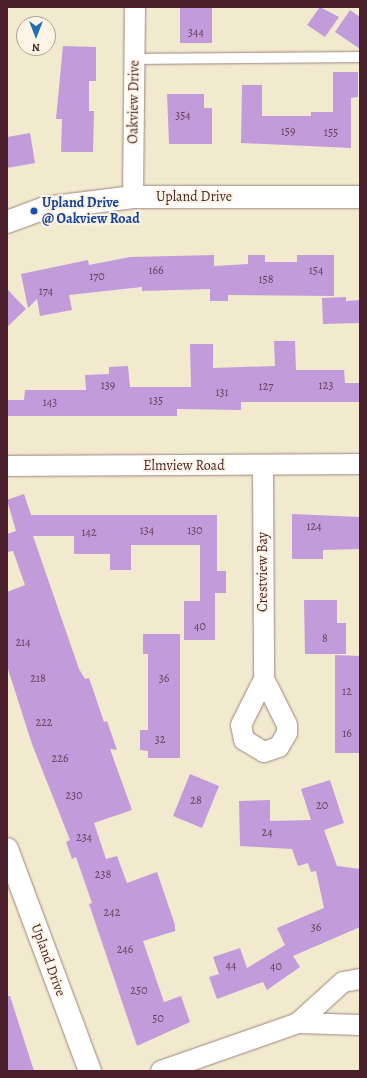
<!DOCTYPE html>
<style>
body{margin:0}
#map{position:relative;width:367px;height:1078px;overflow:hidden;background:#f1eacf;font-family:Alegreya,serif}
div>[style]{position:absolute}
.building>*{inset:0;background:#c29bdb}
.roads{filter:drop-shadow(0 0 1px #9e847d) drop-shadow(0 0 1px #9e847d)}
.lane>*{height:10px;margin:-5px;padding:0 5px;transform-origin:5px;border-radius:5px;background:#fff}
.street>*{height:20px;margin:-10px;padding:0 10px;transform-origin:10px;border-radius:10px;background:#fff}
.secondary>*{height:22px;margin:-11px;padding:0 11px;transform-origin:11px;border-radius:11px;background:#fff}
.dots>*{width:11px;height:11px;translate:-50% -50%;box-sizing:border-box;border:2px solid #fcf5e5;border-radius:50%}
span{translate:-50% -50%;white-space:nowrap;text-align:center;line-height:1.15;-webkit-text-stroke:4px #fcf5e5;paint-order:stroke}
.number-label{font-size:12px;color:#683e57}
.number-label span{-webkit-text-stroke-width:0}
.street-label{font-size:14px;color:#4a1f2b}
.transit-label{font-size:14px;color:#164399;font-weight:700}
.left{translate:0 -50%;text-align:left}
.frame{position:absolute;inset:0;border:8px solid #4a1f2b;pointer-events:none}
.north{position:absolute;left:16px;top:16px;width:40px;height:40px;box-sizing:border-box;background:#fcf5e5;border:1px solid #b59f9b;border-radius:50%;rotate:180deg;font-size:11px;font-weight:700;line-height:16px;text-align:center;color:#4a1f2b}
.north::after{content:'';display:block;margin:auto;width:14px;height:18px;background:#1f6fb2;clip-path:polygon(50% 0,100% 100%,50% 72%,0 100%)}
</style>
<div id="map">
<div class="building">
<div style="clip-path:polygon(180px 7px,212px 7px,212px 43px,180px 43px)"></div>
<div style="clip-path:polygon(320px 7px,339px 17px,325px 37px,307px 25px)"></div>
<div style="clip-path:polygon(350px 10px,360px 17px,360px 49px,335px 32px)"></div>
<div style="clip-path:polygon(63px 46px,96px 47px,96px 81px,89px 81px,89px 111px,94px 111px,93px 152px,61px 152px,62px 119px,56px 119px)"></div>
<div style="clip-path:polygon(333px 72px,358px 72px,358px 97px,351px 98px,351px 148px,241px 143px,242px 85px,262px 85px,262px 116px,311px 116px,311px 112px,333px 112px)"></div>
<div style="clip-path:polygon(167px 94px,204px 94px,204px 108px,212px 108px,212px 144px,169px 144px)"></div>
<div style="clip-path:polygon(30px 133px,35px 163px,7px 168px,7px 137px)"></div>
<div style="clip-path:polygon(214px 255px,214px 266px,248px 264px,248px 255px,265px 255px,265px 262px,297px 262px,297px 255px,334px 255px,334px 296px,228px 295px,228px 301px,210px 301px,210px 289px,142px 291px,142px 287px,69px 295px,72px 310px,40px 316px,37px 299px,28px 308px,21px 274px,88px 260px,89px 265px,130px 257px)"></div>
<div style="clip-path:polygon(7px 289px,26px 309px,7px 327px)"></div>
<div style="clip-path:polygon(346px 297px,346px 301px,360px 300px,360px 323px,323px 324px,322px 298px)"></div>
<div style="clip-path:polygon(274px 341px,295px 341px,296px 370px,344px 370px,345px 383px,360px 383px,360px 402px,241px 402px,241px 410px,177px 409px,177px 416px,7px 416px,7px 400px,24px 400px,25px 390px,86px 390px,85px 375px,109px 374px,109px 367px,128px 366px,130px 387px,191px 387px,190px 344px,213px 344px,213px 368px,275px 366px)"></div>
<div style="clip-path:polygon(24px 494px,31px 515px,217px 515px,217px 571px,226px 571px,226px 593px,215px 593px,215px 640px,184px 640px,184px 601px,200px 601px,200px 545px,131px 545px,131px 570px,110px 570px,110px 554px,74px 554px,74px 536px,33px 536px,79px 669px,85px 679px,89px 678px,104px 722px,107px 721px,117px 750px,110px 749px,132px 810px,94px 823px,106px 859px,117px 856px,127px 883px,157px 872px,175px 925px,175px 931px,143px 941px,164px 1002px,181px 996px,190px 1022px,137px 1046px,89px 904px,92px 903px,76px 857px,72px 859px,66px 842px,70px 840px,32px 744px,7px 666px,7px 592px,25px 585px,13px 551px,7px 552px,7px 534px,16px 531px,7px 500px)"></div>
<div style="clip-path:polygon(292px 514px,360px 517px,360px 549px,323px 550px,323px 559px,292px 559px)"></div>
<div style="clip-path:polygon(304px 600px,337px 600px,337px 623px,346px 623px,346px 654px,305px 654px)"></div>
<div style="clip-path:polygon(143px 634px,180px 634px,180px 758px,148px 758px,148px 751px,140px 750px,140px 730px,148px 730px,148px 654px,143px 654px)"></div>
<div style="clip-path:polygon(335px 655px,360px 656px,360px 753px,335px 753px)"></div>
<div style="clip-path:polygon(190px 774px,219px 786px,202px 828px,173px 816px)"></div>
<div style="clip-path:polygon(330px 780px,344px 823px,324px 830px,337px 866px,360px 869px,360px 927px,293px 956px,300px 967px,267px 990px,263px 982px,217px 999px,209px 977px,219px 974px,213px 957px,240px 948px,247px 968px,285px 945px,277px 928px,324px 908px,316px 871px,311px 872px,308px 863px,298px 866px,292px 849px,240px 846px,239px 801px,270px 800px,270px 821px,311px 820px,301px 789px)"></div>
<div style="clip-path:polygon(7px 996px,10px 996px,34px 1071px,7px 1071px)"></div>
</div>
<div class="roads">
<div class="lane">
<div style="left:135px;top:59px;width:225px;rotate:-0.5deg"></div>
</div>
<div class="street">
<div style="left:133px;top:197px;width:190px;rotate:-89.4deg"></div>
<div style="left:7px;top:466px;width:353px;rotate:-0.3deg"></div>
<div style="left:263px;top:466px;width:213px;rotate:89.7deg"></div>
<div style="left:264px;top:679px;width:51px;rotate:63.4deg"></div>
<div style="left:287px;top:725px;width:8px;rotate:90deg"></div>
<div style="left:287px;top:733px;width:16px;rotate:120deg"></div>
<div style="left:279px;top:747px;width:16px;rotate:162deg"></div>
<div style="left:264px;top:752px;width:23px;rotate:-149deg"></div>
<div style="left:244px;top:740px;width:15px;rotate:-101deg"></div>
<div style="left:241px;top:725px;width:51px;rotate:-63.4deg"></div>
<div style="left:298px;top:1023px;width:61px;rotate:-42.3deg"></div>
<div style="left:343px;top:982px;width:17px;rotate:-10deg"></div>
<div style="left:161px;top:1071px;width:145px;rotate:-19.3deg"></div>
<div style="left:298px;top:1023px;width:62px;rotate:1.8deg"></div>
</div>
<div class="secondary">
<div style="left:7px;top:222px;width:40px;rotate:-20.2deg"></div>
<div style="left:45px;top:208px;width:89px;rotate:-7.1deg"></div>
<div style="left:133px;top:197px;width:227px"></div>
<div style="left:7px;top:849px;width:237px;rotate:69.5deg"></div>
</div>
</div>
<div class="dots">
<div style="left:34px;top:211px;background:#1a4fb4"></div>
</div>
<div class="number-label">
<span style="left:196px;top:33px">344</span>
<span style="left:183px;top:116px">354</span>
<span style="left:288px;top:132px">159</span>
<span style="left:331px;top:133px">155</span>
<span style="left:156px;top:271px">166</span>
<span style="left:316px;top:271px">154</span>
<span style="left:97px;top:277px">170</span>
<span style="left:266px;top:280px">158</span>
<span style="left:46px;top:292px">174</span>
<span style="left:108px;top:386px">139</span>
<span style="left:326px;top:386px">123</span>
<span style="left:266px;top:387px">127</span>
<span style="left:222px;top:393px">131</span>
<span style="left:156px;top:401px">135</span>
<span style="left:50px;top:403px">143</span>
<span style="left:314px;top:527px">124</span>
<span style="left:147px;top:531px">134</span>
<span style="left:195px;top:531px">130</span>
<span style="left:89px;top:533px">142</span>
<span style="left:200px;top:627px">40</span>
<span style="left:325px;top:639px">8</span>
<span style="left:23px;top:643px">214</span>
<span style="left:38px;top:679px">218</span>
<span style="left:164px;top:679px">36</span>
<span style="left:347px;top:692px">12</span>
<span style="left:44px;top:723px">222</span>
<span style="left:347px;top:734px">16</span>
<span style="left:160px;top:740px">32</span>
<span style="left:60px;top:759px">226</span>
<span style="left:74px;top:796px">230</span>
<span style="left:196px;top:801px">28</span>
<span style="left:322px;top:806px">20</span>
<span style="left:267px;top:833px">24</span>
<span style="left:84px;top:838px">234</span>
<span style="left:103px;top:875px">238</span>
<span style="left:112px;top:913px">242</span>
<span style="left:316px;top:928px">36</span>
<span style="left:125px;top:950px">246</span>
<span style="left:231px;top:966px">44</span>
<span style="left:276px;top:967px">40</span>
<span style="left:139px;top:991px">250</span>
<span style="left:158px;top:1019px">50</span>
</div>
<div class="street-label">
<span style="left:134px;top:102px;rotate:-89deg">Oakview Drive</span>
<span style="left:194px;top:197px">Upland Drive</span>
<span style="left:184px;top:466px">Elmview Road</span>
<span style="left:263px;top:572px;rotate:-90deg">Crestview Bay</span>
<span style="left:48px;top:960px;rotate:70deg">Upland Drive</span>
</div>
<div class="transit-label">
<span class="left" style="left:42px;top:211px">Upland Drive<br>@ Oakview Road</span>
</div>
<div class="frame"></div>
<div class="north">N</div>
</div>
